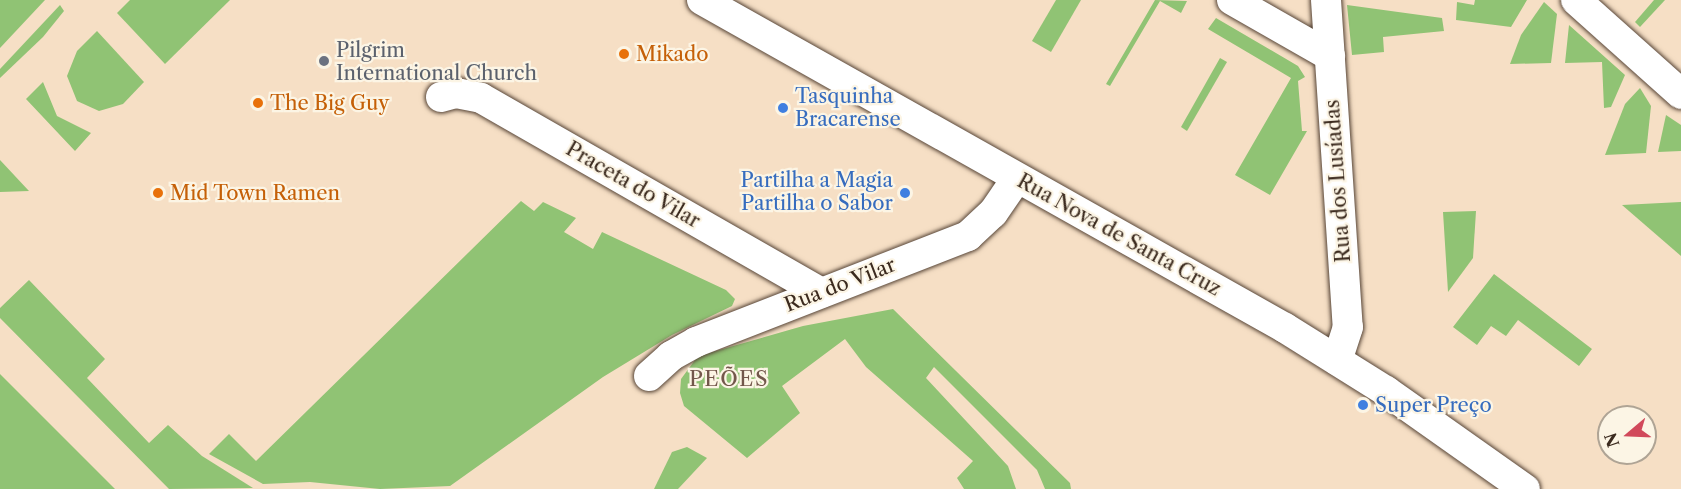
<!DOCTYPE html>
<meta charset="utf-8">
<style>
body{margin:0}
#map{position:relative;width:1681px;height:489px;overflow:hidden;background:#f6dfc5;font-family:"Libre Caslon Text",serif}
div>[style]{position:absolute}
.green>*{inset:0;background:#90c374}
.roads{filter:drop-shadow(0 0 2px #574537) drop-shadow(0 0 2px #574537)}
.minor>*{height:30px;margin:-15px;padding:0 15px;transform-origin:15px;border-radius:15px;background:#fff}
.dots>*{width:16px;height:16px;translate:-50% -50%;box-sizing:border-box;border:3px solid #fcf5e5;border-radius:50%}
span{translate:-50% -50%;white-space:nowrap;text-align:center;line-height:1.15;-webkit-text-stroke:4.5px #fcf5e5;paint-order:stroke}
.worship-label{font-size:20px;color:#5b616d}
.left{translate:0 -50%;text-align:left}
.food-label{font-size:20px;color:#c56008}
.shop-label{font-size:20px;color:#366cbe}
.right{translate:-100% -50%;text-align:right}
.street-label{font-size:20px;color:#3b2a1e}
.neighbourhood-label{font-size:21px;color:#73574b;letter-spacing:1.5px}
.north{position:absolute;left:1597px;top:405px;width:60px;height:60px;box-sizing:border-box;background:#fcf5e5;border:2px solid #afa495;border-radius:50%;rotate:251deg;font-size:16px;font-weight:700;line-height:24px;text-align:center;color:#3b2a1e}
.north::after{content:'';display:block;margin:auto;width:21px;height:27px;background:#d1495b;clip-path:polygon(50% 0,100% 100%,50% 72%,0 100%)}
</style>
<div id="map">
<div class="green">
<div style="clip-path:polygon(0 0,45px 0,0 48px)"></div>
<div style="clip-path:polygon(130px 0,230px 0,165px 64px,117px 13px)"></div>
<div style="clip-path:polygon(1056px 0,1081px 0,1051px 52px,1032px 41px)"></div>
<div style="clip-path:polygon(1155px 0,1187px 1px,1181px 13px,1160px 1px,1110px 86px,1106px 84px)"></div>
<div style="clip-path:polygon(1475px 0,1527px 0,1511px 27px,1456px 20px,1457px 2px,1474px 5px)"></div>
<div style="clip-path:polygon(1654px 0,1665px 0,1640px 27px,1635px 22px)"></div>
<div style="clip-path:polygon(1544px 2px,1557px 14px,1551px 63px,1510px 64px,1521px 35px)"></div>
<div style="clip-path:polygon(60px 5px,64px 11px,43px 37px,0 78px,0 69px)"></div>
<div style="clip-path:polygon(1347px 5px,1442px 18px,1444px 31px,1383px 37px,1384px 52px,1352px 55px)"></div>
<div style="clip-path:polygon(1216px 18px,1298px 66px,1305px 77px,1298px 81px,1302px 131px,1307px 131px,1270px 195px,1235px 175px,1291px 78px,1208px 29px)"></div>
<div style="clip-path:polygon(1569px 25px,1625px 75px,1611px 107px,1604px 108px,1602px 62px,1565px 63px)"></div>
<div style="clip-path:polygon(97px 31px,144px 82px,123px 104px,99px 111px,77px 101px,67px 76px,77px 51px)"></div>
<div style="clip-path:polygon(1220px 58px,1227px 62px,1187px 131px,1181px 127px)"></div>
<div style="clip-path:polygon(43px 82px,57px 116px,91px 133px,75px 151px,26px 99px)"></div>
<div style="clip-path:polygon(1640px 88px,1651px 106px,1646px 153px,1605px 155px,1625px 104px)"></div>
<div style="clip-path:polygon(1666px 115px,1681px 125px,1681px 151px,1658px 152px)"></div>
<div style="clip-path:polygon(0 160px,29px 191px,0 192px)"></div>
<div style="clip-path:polygon(521px 201px,534px 211px,543px 202px,576px 218px,564px 232px,593px 249px,602px 232px,726px 290px,735px 299px,732px 306px,672px 335px,603px 377px,450px 486px,380px 489px,310px 482px,263px 484px,209px 454px,229px 434px,256px 461px)"></div>
<div style="clip-path:polygon(1681px 202px,1681px 256px,1622px 205px)"></div>
<div style="clip-path:polygon(1476px 211px,1473px 258px,1448px 292px,1443px 212px)"></div>
<div style="clip-path:polygon(1494px 274px,1592px 349px,1579px 366px,1518px 320px,1506px 336px,1491px 326px,1477px 345px,1453px 327px)"></div>
<div style="clip-path:polygon(29px 280px,105px 359px,87px 378px,149px 443px,168px 425px,202px 456px,253px 488px,169px 489px,0 318px,0 308px)"></div>
<div style="clip-path:polygon(893px 309px,1070px 483px,1071px 489px,1045px 489px,1037px 470px,934px 367px,926px 378px,1008px 466px,1016px 489px,964px 489px,957px 478px,973px 461px,866px 367px,845px 339px,782px 386px,800px 413px,747px 458px,684px 406px,680px 393px,681px 379px,698px 356px,803px 326px)"></div>
<div style="clip-path:polygon(0 374px,115px 489px,0 489px)"></div>
<div style="clip-path:polygon(687px 447px,707px 458px,678px 489px,654px 489px,672px 452px)"></div>
</div>
<div class="roads">
<div class="minor">
<div style="left:702px;top:0;width:669px;rotate:29.36deg"></div>
<div style="left:1285px;top:328px;width:119px;rotate:32deg"></div>
<div style="left:1386px;top:391px;width:170px;rotate:35.2deg"></div>
<div style="left:1232px;top:0;width:113px;rotate:29.7deg"></div>
<div style="left:1326px;top:0;width:328px;rotate:86.2deg"></div>
<div style="left:1348px;top:327px;width:35px;rotate:108deg"></div>
<div style="left:1576px;top:0;width:141px;rotate:41.8deg"></div>
<div style="left:441px;top:97px;width:16px;rotate:-15deg"></div>
<div style="left:456px;top:93px;width:25px;rotate:11deg"></div>
<div style="left:481px;top:98px;width:392px;rotate:29.8deg"></div>
<div style="left:649px;top:376px;width:30px;rotate:-42deg"></div>
<div style="left:671px;top:356px;width:29px;rotate:-29deg"></div>
<div style="left:696px;top:342px;width:292px;rotate:-21.3deg"></div>
<div style="left:968px;top:236px;width:34px;rotate:-43deg"></div>
<div style="left:993px;top:213px;width:42px;rotate:-55.6deg"></div>
</div>
</div>
<div class="dots">
<div style="left:624px;top:54px;background:#e8710a"></div>
<div style="left:324px;top:61px;background:#6b7280"></div>
<div style="left:258px;top:103px;background:#e8710a"></div>
<div style="left:783px;top:108px;background:#3f7fe0"></div>
<div style="left:158px;top:193px;background:#e8710a"></div>
<div style="left:905px;top:193px;background:#3f7fe0"></div>
<div style="left:1363px;top:405px;background:#3f7fe0"></div>
</div>
<div class="worship-label">
<span class="left" style="left:336px;top:62px">Pilgrim<br>International Church</span>
</div>
<div class="food-label">
<span class="left" style="left:636px;top:54px">Mikado</span>
<span class="left" style="left:270px;top:103px">The Big Guy</span>
<span class="left" style="left:170px;top:193px">Mid Town Ramen</span>
</div>
<div class="shop-label">
<span class="left" style="left:795px;top:108px">Tasquinha<br>Bracarense</span>
<span class="right" style="left:893px;top:192px">Partilha a Magia<br>Partilha o Sabor</span>
<span class="left" style="left:1375px;top:405px">Super Preço</span>
</div>
<div class="street-label">
<span style="left:1338px;top:181px;rotate:-94deg">Rua dos Lusíadas</span>
<span style="left:633px;top:185px;rotate:30deg">Praceta do Vilar</span>
<span style="left:1119px;top:235px;rotate:29deg">Rua Nova de Santa Cruz</span>
<span style="left:840px;top:285px;rotate:-21deg">Rua do Vilar</span>
</div>
<div class="neighbourhood-label">
<span style="left:729px;top:379px">PEÕES</span>
</div>
<div class="north">N</div>
</div>
